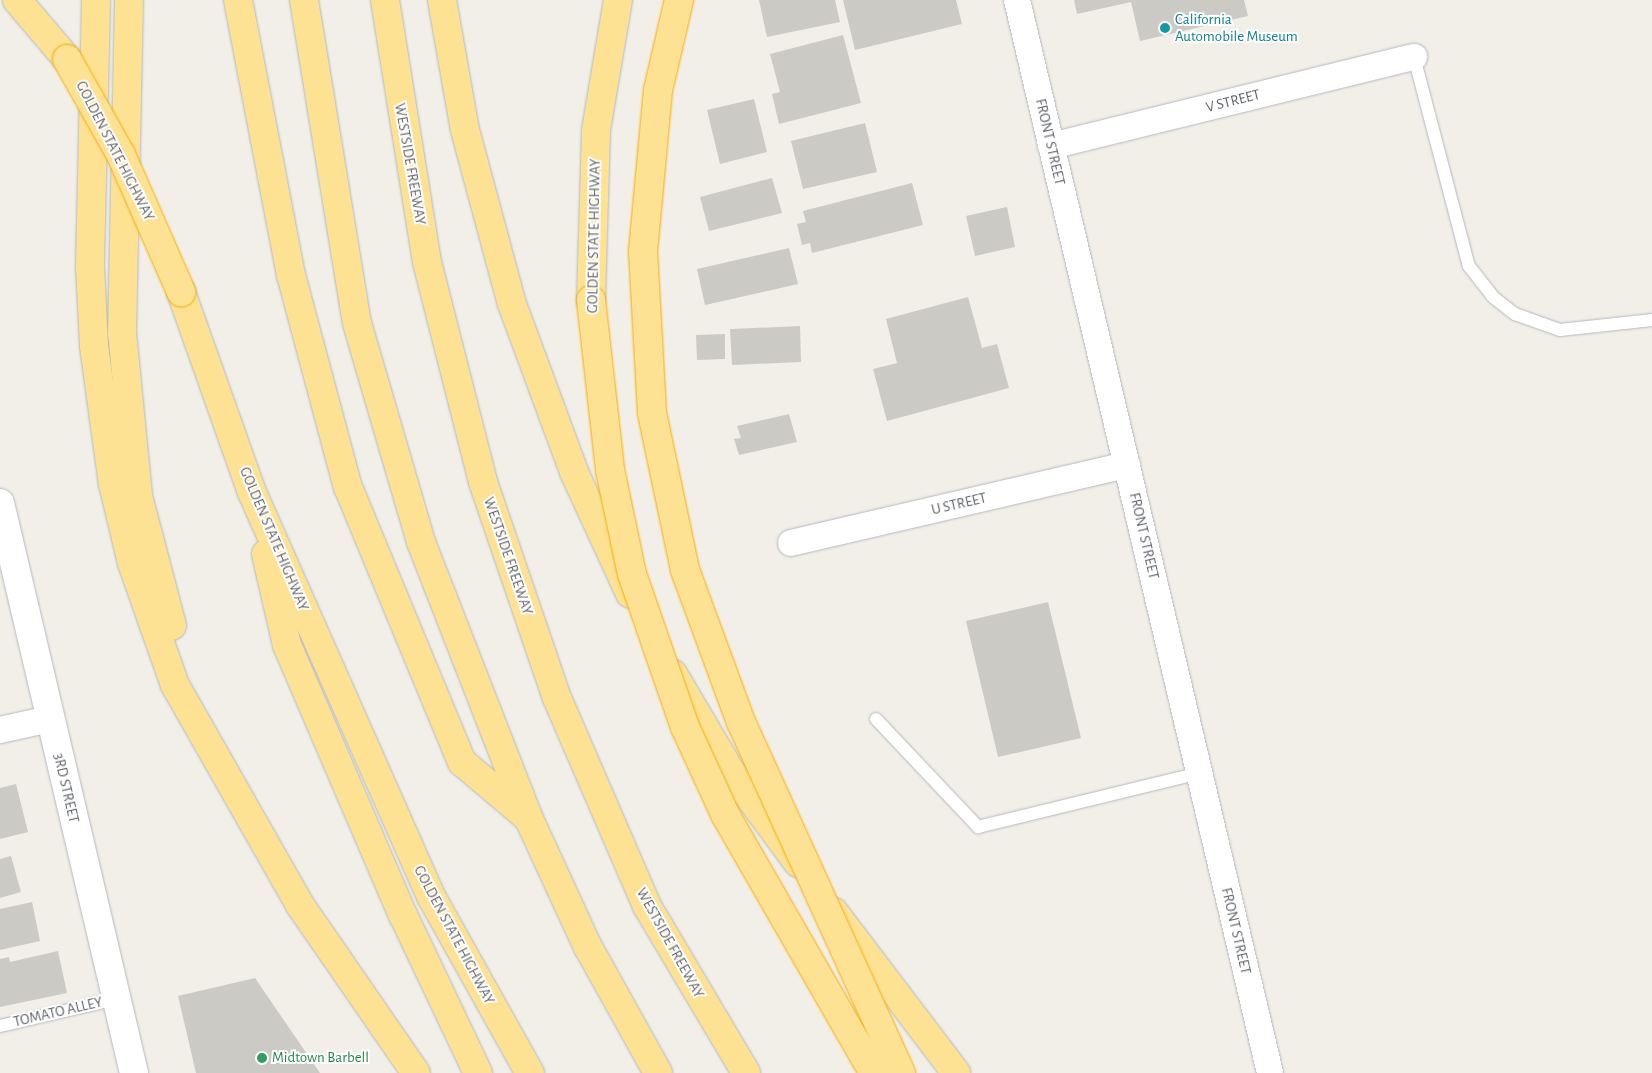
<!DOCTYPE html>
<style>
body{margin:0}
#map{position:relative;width:1652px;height:1073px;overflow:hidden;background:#f1efe8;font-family:"Alegreya Sans",sans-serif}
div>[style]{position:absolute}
.building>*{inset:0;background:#cccac5}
.roads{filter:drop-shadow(0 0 1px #b5b8bc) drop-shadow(0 0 1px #b5b8bc)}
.lane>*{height:12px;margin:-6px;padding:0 6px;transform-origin:6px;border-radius:6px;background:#fff}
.street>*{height:26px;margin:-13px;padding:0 13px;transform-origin:13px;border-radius:13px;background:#fff}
.secondary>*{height:28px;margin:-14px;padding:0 14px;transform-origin:14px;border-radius:14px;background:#fff}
.highway>*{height:28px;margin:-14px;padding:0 14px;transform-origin:14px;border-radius:14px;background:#fde293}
.bridges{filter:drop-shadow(0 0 1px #f9ab00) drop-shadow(0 0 1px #f9ab00)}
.highway-bridge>*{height:28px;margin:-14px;padding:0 14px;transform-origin:14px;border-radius:14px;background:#fde293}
.dots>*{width:14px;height:14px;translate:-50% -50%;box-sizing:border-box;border:2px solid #fff;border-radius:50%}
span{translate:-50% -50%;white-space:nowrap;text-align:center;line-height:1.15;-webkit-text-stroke:4px #fff;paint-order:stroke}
.culture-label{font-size:15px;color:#0d838f}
.left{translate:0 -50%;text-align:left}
.street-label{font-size:15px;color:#5f6368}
.leisure-label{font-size:15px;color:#27864d}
</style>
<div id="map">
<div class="building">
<div style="clip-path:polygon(759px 0,835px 0,840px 22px,767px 37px)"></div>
<div style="clip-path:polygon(843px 0,956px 0,962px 24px,855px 50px)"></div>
<div style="clip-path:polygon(1074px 0,1244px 0,1248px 16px,1140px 41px,1131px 2px,1077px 14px)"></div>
<div style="clip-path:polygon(843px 35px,861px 103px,779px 124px,772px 94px,780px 92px,770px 54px)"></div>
<div style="clip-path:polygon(754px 99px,767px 152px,720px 164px,707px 110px)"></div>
<div style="clip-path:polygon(865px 123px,877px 172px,803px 189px,791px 141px)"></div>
<div style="clip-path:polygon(772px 178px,782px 213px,709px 231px,700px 197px)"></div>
<div style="clip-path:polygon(912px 183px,923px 225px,812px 253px,810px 243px,802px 245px,797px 224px,806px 222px,803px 211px)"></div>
<div style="clip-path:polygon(1007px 207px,1015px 247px,975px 256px,966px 216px)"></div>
<div style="clip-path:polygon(789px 248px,798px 284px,705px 305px,697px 269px)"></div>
<div style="clip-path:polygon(968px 297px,982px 348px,997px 344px,1009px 388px,887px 421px,873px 369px,897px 363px,886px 319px)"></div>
<div style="clip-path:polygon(800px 326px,801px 362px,732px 365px,730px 329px)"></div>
<div style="clip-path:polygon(725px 334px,725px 359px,697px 360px,696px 335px)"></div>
<div style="clip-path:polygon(789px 414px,797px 442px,739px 455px,734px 439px,741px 438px,737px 426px)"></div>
<div style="clip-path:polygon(1048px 602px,1081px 738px,998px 757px,966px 621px)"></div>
<div style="clip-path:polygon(16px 784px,28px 832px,0 839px,0 788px)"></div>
<div style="clip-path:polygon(11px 856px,21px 892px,0 898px,0 859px)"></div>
<div style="clip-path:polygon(32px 902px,40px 941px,0 950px,0 909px)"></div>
<div style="clip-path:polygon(58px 951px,67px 993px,0 1007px,0 959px,9px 957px,10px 962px)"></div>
<div style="clip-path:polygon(255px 978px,320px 1073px,196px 1073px,178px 996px)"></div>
</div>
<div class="roads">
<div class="lane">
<div style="left:1414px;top:57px;width:216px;rotate:75.3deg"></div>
<div style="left:1469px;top:266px;width:39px;rotate:52deg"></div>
<div style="left:1493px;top:297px;width:28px;rotate:38deg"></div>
<div style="left:1515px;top:314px;width:48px;rotate:19.6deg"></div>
<div style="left:1560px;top:330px;width:93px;rotate:-6.2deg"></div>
<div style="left:876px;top:719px;width:149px;rotate:46.6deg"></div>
<div style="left:978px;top:827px;width:228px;rotate:-13.7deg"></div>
<div style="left:0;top:1026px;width:119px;rotate:-13.1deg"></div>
</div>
<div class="street">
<div style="left:1017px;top:0;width:1102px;rotate:76.73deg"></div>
<div style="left:1051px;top:146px;width:374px;rotate:-13.8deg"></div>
<div style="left:791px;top:543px;width:345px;rotate:-13.1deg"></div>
<div style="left:0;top:730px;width:51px;rotate:-12.4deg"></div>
</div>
<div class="secondary">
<div style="left:0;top:503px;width:586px;rotate:76.77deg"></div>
</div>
<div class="highway">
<div style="left:17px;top:0;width:77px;rotate:49.7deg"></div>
<div style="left:96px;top:0;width:267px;rotate:91.3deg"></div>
<div style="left:90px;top:267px;width:79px;rotate:87.1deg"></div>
<div style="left:94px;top:346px;width:139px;rotate:82.2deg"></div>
<div style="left:113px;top:484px;width:81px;rotate:76.5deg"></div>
<div style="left:132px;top:563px;width:129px;rotate:70.6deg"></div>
<div style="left:175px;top:685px;width:253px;rotate:60.4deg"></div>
<div style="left:300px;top:905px;width:204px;rotate:55.4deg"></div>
<div style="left:129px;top:0;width:332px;rotate:91.2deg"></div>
<div style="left:122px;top:332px;width:165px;rotate:84.4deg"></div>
<div style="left:138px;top:496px;width:134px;rotate:75.3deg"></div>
<div style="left:238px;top:0;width:280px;rotate:79.1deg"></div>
<div style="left:291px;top:275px;width:220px;rotate:75deg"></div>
<div style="left:348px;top:487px;width:298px;rotate:67.5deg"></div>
<div style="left:462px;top:762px;width:84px;rotate:40.2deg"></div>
<div style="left:304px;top:0;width:327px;rotate:80.7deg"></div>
<div style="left:357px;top:323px;width:228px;rotate:73.7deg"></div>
<div style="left:421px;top:542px;width:297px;rotate:68.7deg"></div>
<div style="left:529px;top:819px;width:141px;rotate:65.3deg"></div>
<div style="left:588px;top:947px;width:144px;rotate:60.9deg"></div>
<div style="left:385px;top:0;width:265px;rotate:80.9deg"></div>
<div style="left:427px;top:262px;width:227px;rotate:75.7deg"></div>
<div style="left:483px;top:482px;width:228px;rotate:71.1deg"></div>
<div style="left:557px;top:698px;width:227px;rotate:66.6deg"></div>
<div style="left:647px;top:906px;width:194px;rotate:59.3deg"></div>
<div style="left:442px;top:0;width:132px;rotate:80deg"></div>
<div style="left:465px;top:130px;width:180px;rotate:74.9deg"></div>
<div style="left:512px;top:304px;width:179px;rotate:69.7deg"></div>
<div style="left:574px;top:472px;width:134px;rotate:65.3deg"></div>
<div style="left:181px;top:292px;width:210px;rotate:70.5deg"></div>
<div style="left:251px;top:490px;width:446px;rotate:66.1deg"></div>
<div style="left:432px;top:898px;width:201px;rotate:60.8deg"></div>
<div style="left:591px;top:300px;width:170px;rotate:-88.3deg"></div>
<div style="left:596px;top:130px;width:132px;rotate:-80.4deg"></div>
<div style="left:266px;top:554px;width:93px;rotate:77deg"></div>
<div style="left:287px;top:645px;width:294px;rotate:66.8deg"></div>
<div style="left:403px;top:915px;width:175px;rotate:64.6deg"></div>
<div style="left:673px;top:674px;width:114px;rotate:59.4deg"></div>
<div style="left:731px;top:772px;width:113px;rotate:53.6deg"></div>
<div style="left:834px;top:912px;width:202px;rotate:52.8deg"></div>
</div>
</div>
<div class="bridges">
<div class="highway-bridge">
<div style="left:679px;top:0;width:92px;rotate:103.1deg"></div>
<div style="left:658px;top:90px;width:162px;rotate:95.3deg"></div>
<div style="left:643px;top:251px;width:162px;rotate:86.8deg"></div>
<div style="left:652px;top:413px;width:160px;rotate:78.1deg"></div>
<div style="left:685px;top:570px;width:162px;rotate:69.8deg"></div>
<div style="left:741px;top:722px;width:386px;rotate:65.5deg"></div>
<div style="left:67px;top:59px;width:110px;rotate:60.6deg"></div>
<div style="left:121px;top:155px;width:150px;rotate:66.3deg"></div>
<div style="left:591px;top:300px;width:171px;rotate:83.6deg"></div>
<div style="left:610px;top:470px;width:106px;rotate:78.1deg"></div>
<div style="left:632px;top:574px;width:162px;rotate:70.9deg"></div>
<div style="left:685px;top:727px;width:98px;rotate:65.3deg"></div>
<div style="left:726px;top:816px;width:297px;rotate:60.1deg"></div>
</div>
</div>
<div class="dots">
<div style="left:1165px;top:28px;background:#0f9aa8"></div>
<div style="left:262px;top:1058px;background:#2e9e5b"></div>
</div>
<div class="culture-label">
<span class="left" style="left:1175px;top:28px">California<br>Automobile Museum</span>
</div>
<div class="street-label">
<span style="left:1233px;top:101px;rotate:-14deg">V STREET</span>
<span style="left:1050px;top:142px;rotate:77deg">FRONT STREET</span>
<span style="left:115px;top:151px;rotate:63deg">GOLDEN STATE HIGHWAY</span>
<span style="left:410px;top:164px;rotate:80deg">WESTSIDE FREEWAY</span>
<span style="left:594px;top:236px;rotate:-89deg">GOLDEN STATE HIGHWAY</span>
<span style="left:959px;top:504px;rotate:-13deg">U STREET</span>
<span style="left:1144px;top:536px;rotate:77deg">FRONT STREET</span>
<span style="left:274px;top:539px;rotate:67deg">GOLDEN STATE HIGHWAY</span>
<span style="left:508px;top:556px;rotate:71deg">WESTSIDE FREEWAY</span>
<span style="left:66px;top:788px;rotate:77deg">3RD STREET</span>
<span style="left:1236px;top:931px;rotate:77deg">FRONT STREET</span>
<span style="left:454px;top:935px;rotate:62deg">GOLDEN STATE HIGHWAY</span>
<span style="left:670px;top:943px;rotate:61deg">WESTSIDE FREEWAY</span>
<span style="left:58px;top:1012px;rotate:-13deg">TOMATO ALLEY</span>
</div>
<div class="leisure-label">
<span class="left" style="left:272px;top:1058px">Midtown Barbell</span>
</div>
</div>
